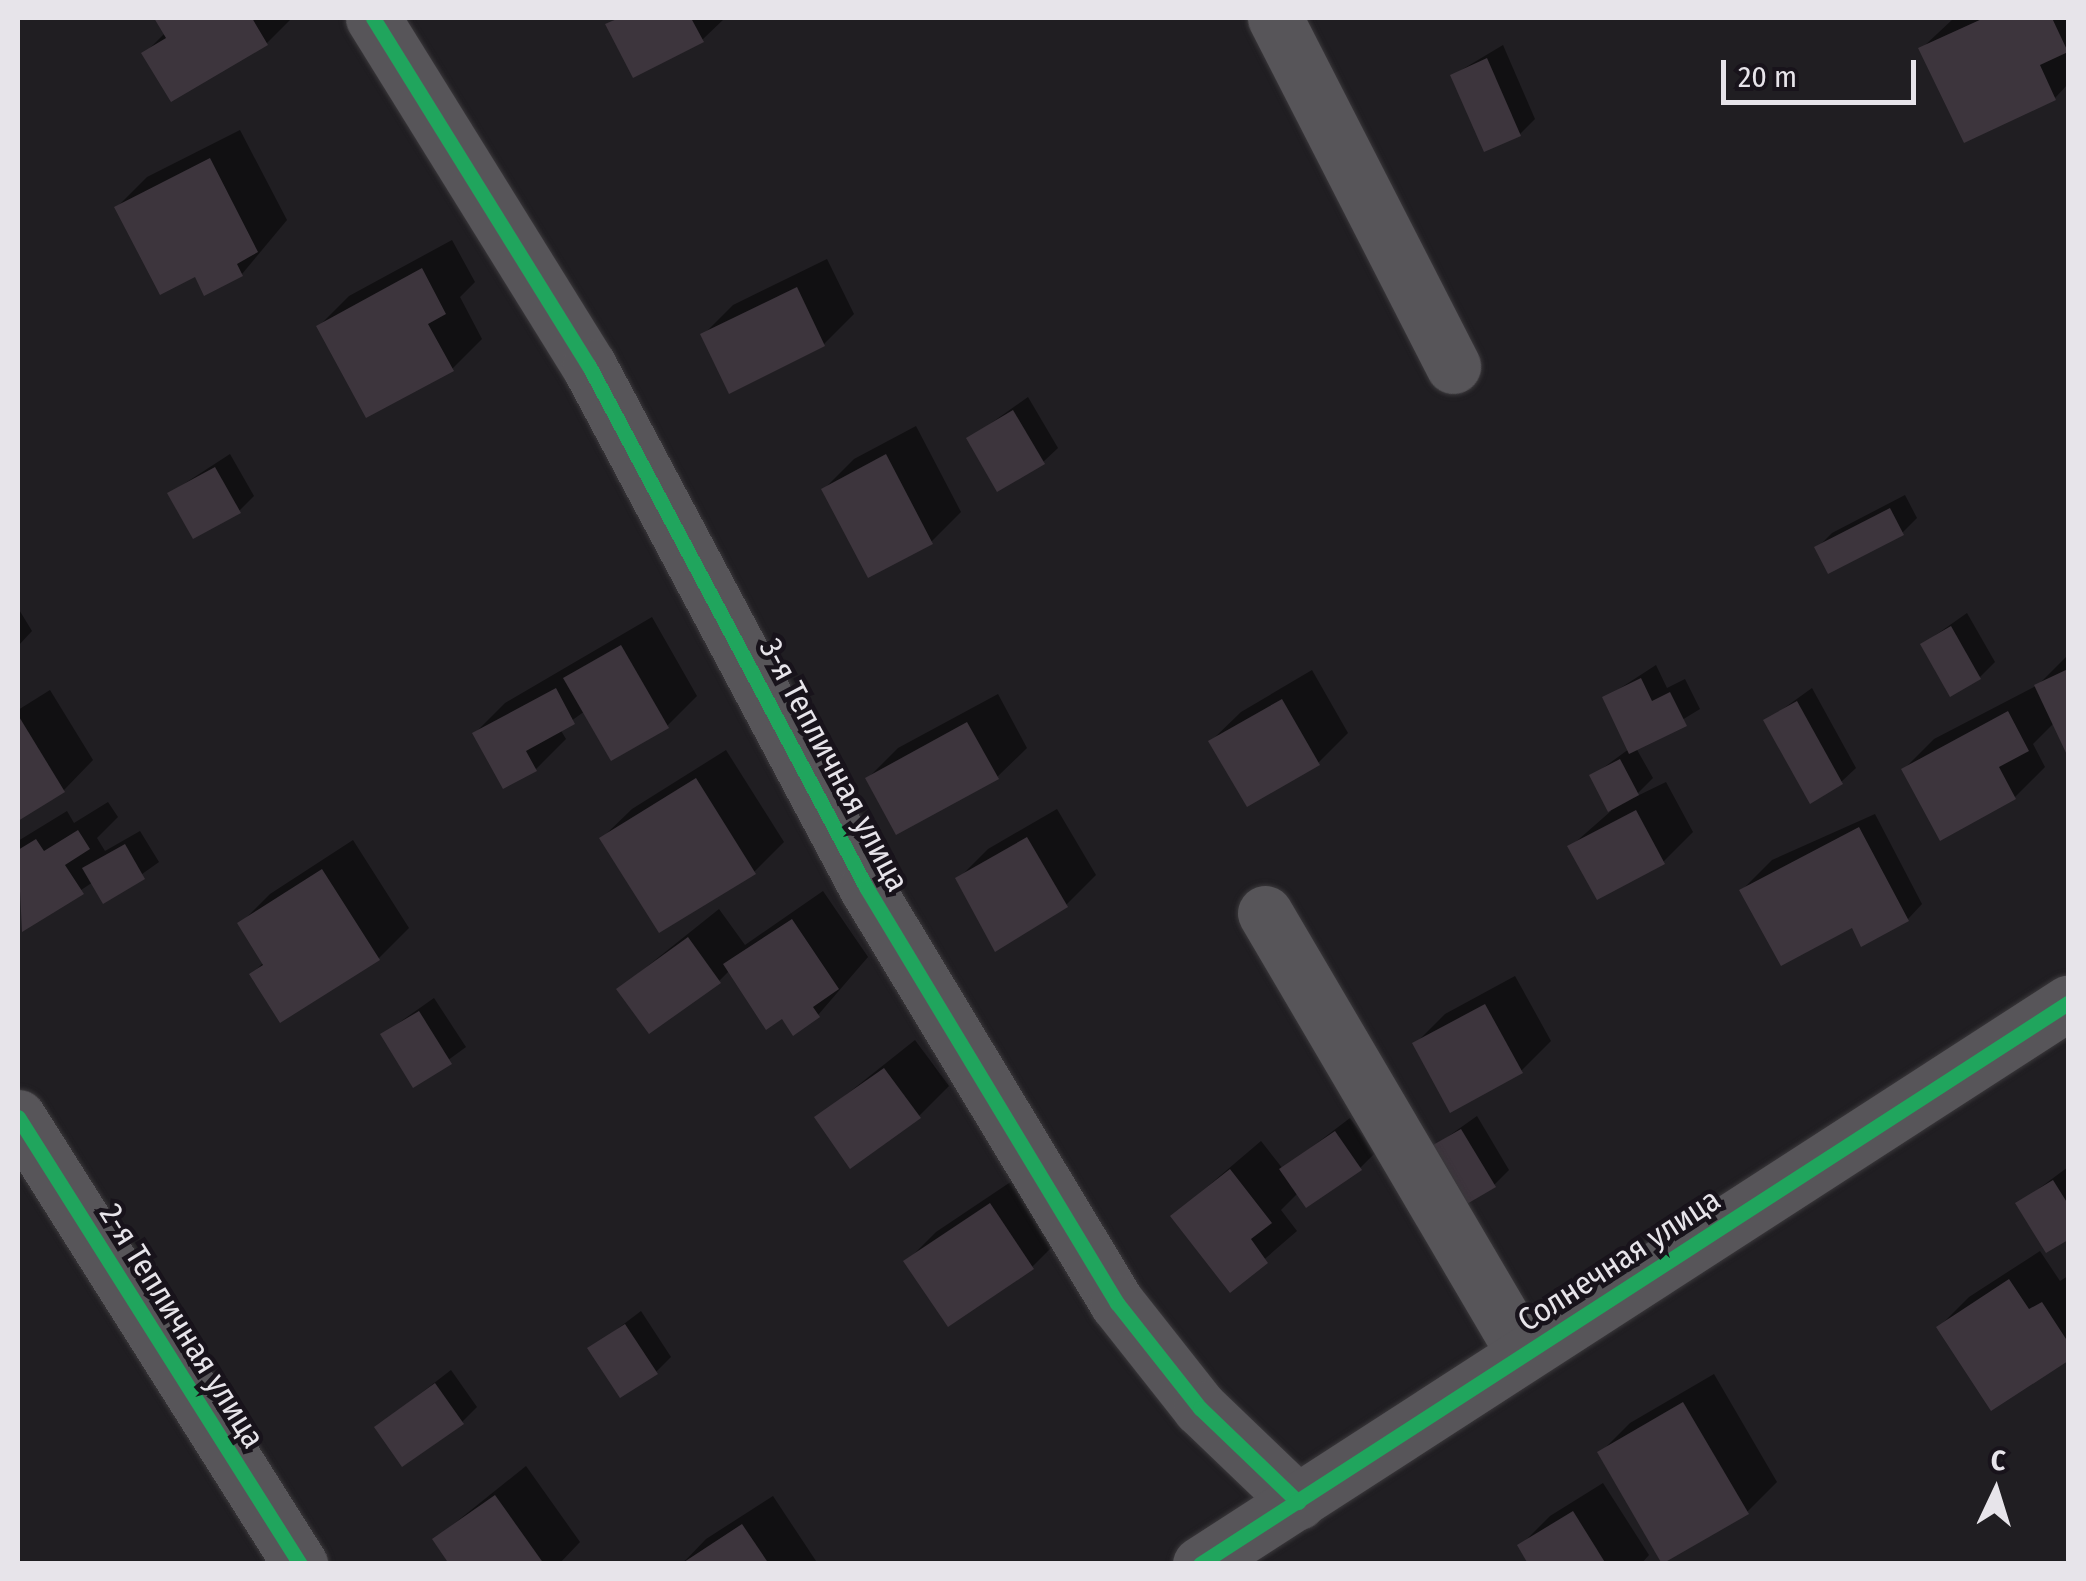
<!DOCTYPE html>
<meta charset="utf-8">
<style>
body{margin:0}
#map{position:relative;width:2086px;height:1581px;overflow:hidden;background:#201e22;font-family:"Fira Sans Condensed",sans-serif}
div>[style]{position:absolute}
.shadow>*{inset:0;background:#0007}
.building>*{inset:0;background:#3d353d}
.roads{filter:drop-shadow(0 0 2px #3a383b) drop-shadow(0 0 2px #3a383b)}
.minor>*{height:55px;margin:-27.5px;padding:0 27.5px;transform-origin:27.5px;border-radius:27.5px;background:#575559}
.cycleway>*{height:15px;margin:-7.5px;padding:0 7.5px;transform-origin:7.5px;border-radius:7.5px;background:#20a55d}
span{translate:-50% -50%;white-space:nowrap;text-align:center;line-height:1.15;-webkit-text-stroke:9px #18131b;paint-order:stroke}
.street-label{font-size:32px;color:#e7e4ea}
.frame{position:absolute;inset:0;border:20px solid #e7e4ea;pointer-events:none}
.north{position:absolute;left:1946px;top:1441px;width:100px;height:100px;-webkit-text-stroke:8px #18131b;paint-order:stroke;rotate:4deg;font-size:28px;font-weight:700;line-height:40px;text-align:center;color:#e7e4ea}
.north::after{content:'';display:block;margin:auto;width:35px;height:45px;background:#e7e4ea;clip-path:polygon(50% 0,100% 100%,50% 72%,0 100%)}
.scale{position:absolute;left:1721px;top:60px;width:195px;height:45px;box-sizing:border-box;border:5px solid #e7e4ea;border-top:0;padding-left:12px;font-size:30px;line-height:35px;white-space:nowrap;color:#e7e4ea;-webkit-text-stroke:8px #18131b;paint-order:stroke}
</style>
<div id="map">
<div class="shadow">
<div style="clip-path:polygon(157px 18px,292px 18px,267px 43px,145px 53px,166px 32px)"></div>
<div style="clip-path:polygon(616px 18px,725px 18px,702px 40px,609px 25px)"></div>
<div style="clip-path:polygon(2068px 18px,2068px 84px,2055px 98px,1921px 49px,1954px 18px)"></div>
<div style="clip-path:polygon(1503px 45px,1535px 119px,1520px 134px,1453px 75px)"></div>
<div style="clip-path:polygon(240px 130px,287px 220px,242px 274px,196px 274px,117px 207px,147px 177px)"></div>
<div style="clip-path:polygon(452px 240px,475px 282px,460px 297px,482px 339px,452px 369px,319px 326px,349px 296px)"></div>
<div style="clip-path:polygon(827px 259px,854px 314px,824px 344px,703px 335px,733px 305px)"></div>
<div style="clip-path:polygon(1028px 397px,1058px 448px,1043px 462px,969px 439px)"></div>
<div style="clip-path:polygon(916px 426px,961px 512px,931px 542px,824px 489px,854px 459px)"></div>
<div style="clip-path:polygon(230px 454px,254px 496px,239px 511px,170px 493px)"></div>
<div style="clip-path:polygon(1905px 495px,1917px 518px,1902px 533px,1817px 548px,1832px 533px)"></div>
<div style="clip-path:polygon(18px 608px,32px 631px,18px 646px)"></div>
<div style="clip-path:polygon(1967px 613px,1995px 662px,1980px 677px,1923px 644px)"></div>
<div style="clip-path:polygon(652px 617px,697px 696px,667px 726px,585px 711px,560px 729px,566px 739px,536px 769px,475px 733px,505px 703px)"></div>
<div style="clip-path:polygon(2068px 655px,2068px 751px,2055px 722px,2033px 744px,2045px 767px,2015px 797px,1904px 769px,1934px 739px,2038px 685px)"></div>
<div style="clip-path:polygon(1656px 665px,1667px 688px,1685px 679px,1700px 709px,1636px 748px,1653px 778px,1633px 798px,1666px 782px,1693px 832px,1663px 862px,1570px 847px,1611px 811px,1592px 776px,1629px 749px,1605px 698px)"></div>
<div style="clip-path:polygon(1312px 670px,1348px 733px,1318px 763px,1211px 741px,1241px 712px)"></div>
<div style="clip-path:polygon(1812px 688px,1856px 768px,1841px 782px,1766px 721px)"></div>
<div style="clip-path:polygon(50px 690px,93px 760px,64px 790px,18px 818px,18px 710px)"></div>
<div style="clip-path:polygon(998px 694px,1027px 748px,997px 777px,868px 778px,898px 748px)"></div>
<div style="clip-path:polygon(726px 750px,784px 842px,754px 872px,602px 838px,632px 809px)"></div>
<div style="clip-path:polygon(108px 802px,118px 817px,97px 838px,105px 851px,140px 831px,159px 862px,104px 901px,93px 882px,23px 929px,18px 841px,67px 811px,74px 823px)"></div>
<div style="clip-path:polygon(1057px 809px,1096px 875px,1066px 905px,958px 879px,988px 849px)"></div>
<div style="clip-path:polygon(1875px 814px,1922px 904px,1908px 919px,1852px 925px,1742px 890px,1772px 860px)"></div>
<div style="clip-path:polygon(353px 840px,409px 928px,379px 958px,252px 974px,264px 962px,240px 924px,270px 894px)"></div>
<div style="clip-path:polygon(823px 891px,868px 957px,818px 1015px,783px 1015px,730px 970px,719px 981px,619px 989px,719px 909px,745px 945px)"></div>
<div style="clip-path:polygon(1515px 976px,1551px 1041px,1521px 1071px,1415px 1044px,1445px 1014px)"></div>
<div style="clip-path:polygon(434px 998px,466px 1047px,414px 1085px,383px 1034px)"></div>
<div style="clip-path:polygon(915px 1040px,949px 1086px,919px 1116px,817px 1118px)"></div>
<div style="clip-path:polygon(1477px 1116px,1509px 1170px,1494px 1185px,1429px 1150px)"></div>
<div style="clip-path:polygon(1350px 1118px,1375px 1153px,1360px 1168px,1298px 1193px,1281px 1210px,1297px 1231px,1230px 1289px,1173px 1216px,1261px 1141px,1283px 1169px)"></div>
<div style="clip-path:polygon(2068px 1167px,2068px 1237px,2047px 1250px,2018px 1204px)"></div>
<div style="clip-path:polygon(1021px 1175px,1062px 1237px,1032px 1267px,907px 1261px,936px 1232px)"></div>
<div style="clip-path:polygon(2040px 1251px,2060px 1281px,2068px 1276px,2068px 1358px,1991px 1407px,1939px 1327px,1969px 1297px)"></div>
<div style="clip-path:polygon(641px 1311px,671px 1357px,656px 1372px,591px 1349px)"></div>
<div style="clip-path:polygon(451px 1370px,477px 1407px,462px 1422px,377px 1427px)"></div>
<div style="clip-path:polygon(1714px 1374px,1777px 1482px,1747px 1512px,1600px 1453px,1630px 1423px)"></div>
<div style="clip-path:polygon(526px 1466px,580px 1542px,559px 1564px,452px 1564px,435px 1539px)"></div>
<div style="clip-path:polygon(1603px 1483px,1649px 1555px,1641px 1564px,1531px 1564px,1520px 1546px,1550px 1516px)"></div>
<div style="clip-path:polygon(773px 1496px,818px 1564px,682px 1564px,706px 1539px)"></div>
</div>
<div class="building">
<div style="clip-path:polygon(154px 18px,252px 18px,268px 45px,171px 102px,141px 53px,166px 38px)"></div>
<div style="clip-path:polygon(619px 18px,691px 18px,704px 42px,633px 78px,605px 24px)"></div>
<div style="clip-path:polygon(1984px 18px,2052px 18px,2068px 52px,2040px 65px,2056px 100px,1964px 143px,1918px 48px)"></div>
<div style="clip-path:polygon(1487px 58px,1521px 136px,1484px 152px,1450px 75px)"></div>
<div style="clip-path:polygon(210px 158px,258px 252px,237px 264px,243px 276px,204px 296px,195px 277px,160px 295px,114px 207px)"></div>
<div style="clip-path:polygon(422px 268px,446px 314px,428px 324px,454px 371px,366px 418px,316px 326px)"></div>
<div style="clip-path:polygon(797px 287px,825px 346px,729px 394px,700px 334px)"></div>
<div style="clip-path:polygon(1013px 410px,1045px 464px,997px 492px,966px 438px)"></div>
<div style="clip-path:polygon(886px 454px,933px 544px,868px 578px,821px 489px)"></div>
<div style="clip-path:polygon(215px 467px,241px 513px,193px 539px,167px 493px)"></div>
<div style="clip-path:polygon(1890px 508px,1904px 535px,1828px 574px,1814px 547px)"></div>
<div style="clip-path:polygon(1951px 626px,1981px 679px,1950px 697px,1920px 644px)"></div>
<div style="clip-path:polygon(621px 645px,669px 728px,611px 761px,563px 678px)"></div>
<div style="clip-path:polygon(2068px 669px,2068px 757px,2034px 685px)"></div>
<div style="clip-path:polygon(1641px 678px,1652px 701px,1670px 692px,1687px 726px,1629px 754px,1602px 697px)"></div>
<div style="clip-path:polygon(556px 688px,575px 724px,526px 751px,537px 771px,503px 789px,472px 733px)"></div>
<div style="clip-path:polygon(1282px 699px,1320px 765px,1247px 807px,1208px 741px)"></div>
<div style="clip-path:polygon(1797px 701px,1843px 784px,1810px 804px,1763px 720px)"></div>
<div style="clip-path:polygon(2008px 711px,2029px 751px,1999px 767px,2016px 799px,1940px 841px,1901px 769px)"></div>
<div style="clip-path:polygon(18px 715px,65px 792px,18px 821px)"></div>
<div style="clip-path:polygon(967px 722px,999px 779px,896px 835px,865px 778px)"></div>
<div style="clip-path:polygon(1620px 759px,1639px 795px,1608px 812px,1589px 775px)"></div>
<div style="clip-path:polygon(696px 778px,756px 874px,659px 933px,599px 838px)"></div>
<div style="clip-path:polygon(1636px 810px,1665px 864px,1597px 900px,1567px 846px)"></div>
<div style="clip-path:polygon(1859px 827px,1909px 921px,1861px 947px,1852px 928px,1781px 966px,1739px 890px)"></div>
<div style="clip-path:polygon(78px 830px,90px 849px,65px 865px,84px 894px,22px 932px,18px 850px,36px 839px,44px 851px)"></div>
<div style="clip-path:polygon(1027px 837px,1068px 907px,995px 952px,955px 878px)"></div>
<div style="clip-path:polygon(125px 844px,145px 879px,103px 904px,82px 868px)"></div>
<div style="clip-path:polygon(322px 869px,380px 960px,280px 1023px,249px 974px,263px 965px,237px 923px)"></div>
<div style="clip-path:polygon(792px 919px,839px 989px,813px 1007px,820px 1017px,793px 1036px,782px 1019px,766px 1030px,723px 964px)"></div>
<div style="clip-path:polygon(688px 937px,721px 983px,649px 1034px,616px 989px)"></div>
<div style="clip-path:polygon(1485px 1004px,1523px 1073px,1450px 1113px,1412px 1043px)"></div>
<div style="clip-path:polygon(419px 1011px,452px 1064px,413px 1088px,380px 1034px)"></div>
<div style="clip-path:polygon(884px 1068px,921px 1118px,850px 1169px,814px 1117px)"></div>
<div style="clip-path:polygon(1461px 1129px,1496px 1187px,1460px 1208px,1426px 1149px)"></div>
<div style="clip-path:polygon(1335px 1131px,1362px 1170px,1306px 1208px,1279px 1169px)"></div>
<div style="clip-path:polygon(1230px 1169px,1272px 1223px,1251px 1239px,1268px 1263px,1230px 1293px,1170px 1216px)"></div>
<div style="clip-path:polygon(2053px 1180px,2068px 1204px,2068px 1240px,2046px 1253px,2015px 1203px)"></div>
<div style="clip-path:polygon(990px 1203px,1034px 1269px,948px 1327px,903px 1261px)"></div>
<div style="clip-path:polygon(2009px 1279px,2029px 1309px,2042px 1302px,2068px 1342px,2068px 1361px,1991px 1411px,1936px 1327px)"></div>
<div style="clip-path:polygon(625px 1324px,658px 1374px,620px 1398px,587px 1348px)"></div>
<div style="clip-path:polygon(435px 1383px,464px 1424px,402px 1467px,374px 1427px)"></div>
<div style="clip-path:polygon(1683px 1402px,1749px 1514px,1662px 1564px,1597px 1452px)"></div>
<div style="clip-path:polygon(495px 1495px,544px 1564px,449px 1564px,432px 1539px)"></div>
<div style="clip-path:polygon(1573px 1511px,1606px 1564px,1528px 1564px,1517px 1545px)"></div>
<div style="clip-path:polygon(742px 1524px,769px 1564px,681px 1564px)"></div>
</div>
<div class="roads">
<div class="minor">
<div style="left:373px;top:18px;width:410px;rotate:58.2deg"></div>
<div style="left:589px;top:366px;width:590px;rotate:62deg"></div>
<div style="left:866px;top:887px;width:486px;rotate:58.9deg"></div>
<div style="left:1117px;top:1303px;width:134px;rotate:51.7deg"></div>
<div style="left:1200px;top:1408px;width:136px;rotate:43.8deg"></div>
<div style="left:1275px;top:18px;width:391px;rotate:62.9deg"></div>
<div style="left:1265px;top:913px;width:511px;rotate:59.57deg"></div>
<div style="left:18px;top:1117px;width:529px;rotate:57.75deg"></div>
<div style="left:1200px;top:1564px;width:1034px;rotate:-32.88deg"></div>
</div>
</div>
<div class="cycleway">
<div style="left:373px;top:18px;width:410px;rotate:58.2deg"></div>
<div style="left:589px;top:366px;width:590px;rotate:62deg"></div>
<div style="left:866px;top:887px;width:486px;rotate:58.9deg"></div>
<div style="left:1117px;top:1303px;width:134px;rotate:51.7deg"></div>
<div style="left:1200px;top:1408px;width:136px;rotate:43.8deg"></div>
<div style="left:18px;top:1117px;width:529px;rotate:57.75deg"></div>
<div style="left:1200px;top:1564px;width:1034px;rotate:-32.88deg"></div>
</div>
<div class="street-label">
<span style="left:834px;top:765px;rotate:62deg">3-я Тепличная улица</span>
<span style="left:1619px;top:1260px;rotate:-33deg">Солнечная улица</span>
<span style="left:182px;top:1326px;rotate:58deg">2-я Тепличная улица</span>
</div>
<div class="frame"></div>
<div class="north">С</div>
<div class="scale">20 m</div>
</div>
